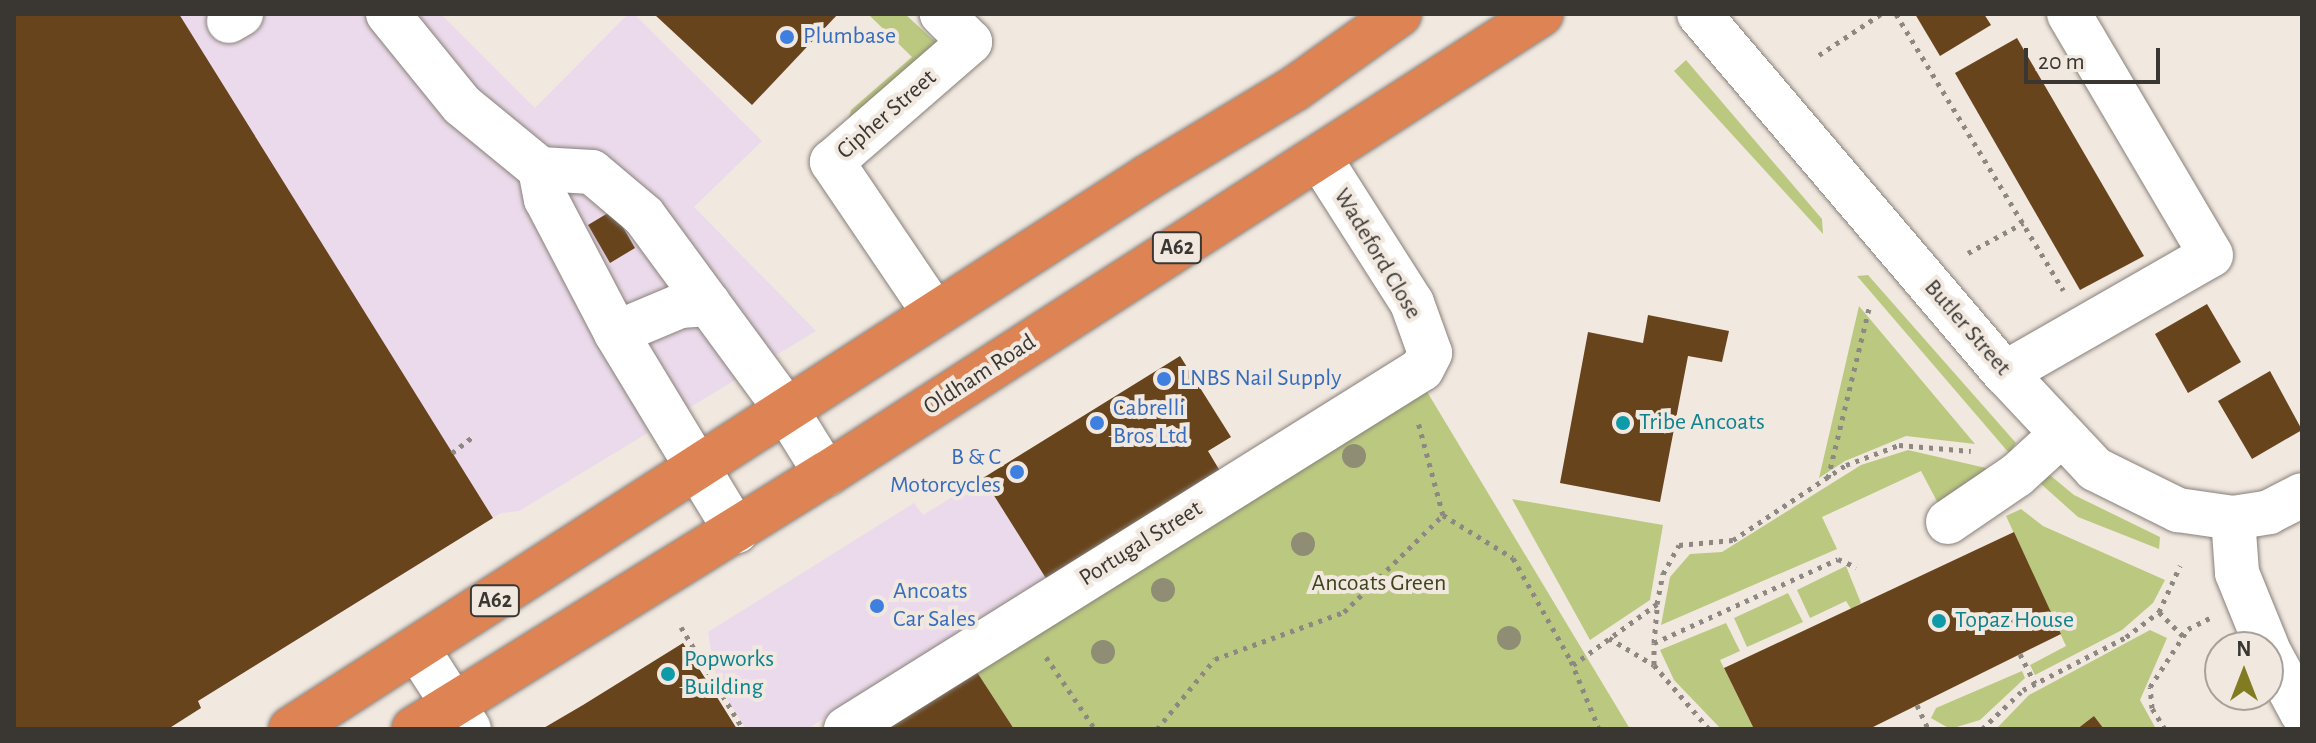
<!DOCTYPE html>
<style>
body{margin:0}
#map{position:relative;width:2316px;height:743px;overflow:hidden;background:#f1e8e0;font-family:"Alegreya Sans",sans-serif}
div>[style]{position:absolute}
.commercial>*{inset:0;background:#ebdaeb}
.green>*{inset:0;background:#bbc980}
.building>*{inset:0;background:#68441d}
.path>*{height:5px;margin-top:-2.5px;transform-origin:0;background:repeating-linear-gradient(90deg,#8e8882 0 4px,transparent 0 10px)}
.roads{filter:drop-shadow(0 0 2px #888079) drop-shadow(0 0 2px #888079)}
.minor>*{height:44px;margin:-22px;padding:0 22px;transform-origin:22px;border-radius:22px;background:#fff}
.highway>*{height:44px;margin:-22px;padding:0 22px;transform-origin:22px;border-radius:22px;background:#de8454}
.trees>*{width:24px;height:24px;margin:-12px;border-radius:50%;background:#8f8e75}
.dots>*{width:22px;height:22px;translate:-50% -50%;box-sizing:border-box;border:4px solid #f1e8e0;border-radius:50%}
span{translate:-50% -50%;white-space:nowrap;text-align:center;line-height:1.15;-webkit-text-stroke:8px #f1e8e0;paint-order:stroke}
.shield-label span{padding:2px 6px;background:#f1e8e0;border:2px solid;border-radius:6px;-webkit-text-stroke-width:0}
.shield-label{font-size:22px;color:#3a3733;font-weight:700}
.shop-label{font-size:24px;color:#366cbe}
.left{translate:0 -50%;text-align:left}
.right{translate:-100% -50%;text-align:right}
.street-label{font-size:24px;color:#3a3733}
.culture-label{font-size:24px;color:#0d838f}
.park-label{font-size:24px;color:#3e451e}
.frame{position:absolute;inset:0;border:16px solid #3a3733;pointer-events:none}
.north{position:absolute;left:2204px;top:631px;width:80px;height:80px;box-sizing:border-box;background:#f1e8e0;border:2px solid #a8a19b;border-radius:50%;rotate:0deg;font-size:22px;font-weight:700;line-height:32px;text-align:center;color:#3a3733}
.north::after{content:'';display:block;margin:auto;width:28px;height:36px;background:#817c22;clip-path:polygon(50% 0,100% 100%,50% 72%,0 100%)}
.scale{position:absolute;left:2024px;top:48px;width:136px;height:36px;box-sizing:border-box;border:4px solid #3a3733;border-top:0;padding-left:10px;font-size:24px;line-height:28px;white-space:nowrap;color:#3a3733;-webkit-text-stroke:6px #f1e8e0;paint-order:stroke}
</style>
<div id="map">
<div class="commercial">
<div style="clip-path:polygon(14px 14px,441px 14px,535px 108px,628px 14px,634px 14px,762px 141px,694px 207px,816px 331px,519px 511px,501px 513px,198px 701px,201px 708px,168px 729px)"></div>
<div style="clip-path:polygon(983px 478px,1047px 580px,807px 729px,746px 729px,716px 681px,708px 632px,914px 503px,923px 515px)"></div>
</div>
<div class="green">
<div style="clip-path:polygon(868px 14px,905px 14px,942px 48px,844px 136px,851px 110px,912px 57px)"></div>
<div style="clip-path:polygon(1686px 60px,1822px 219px,1823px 234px,1674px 71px)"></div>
<div style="clip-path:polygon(1868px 275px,2016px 443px,2009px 453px,1857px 276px)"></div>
<div style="clip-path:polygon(1859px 306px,1975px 444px,1906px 436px,1845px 461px,1819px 478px)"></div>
<div style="clip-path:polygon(1426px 390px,1630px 729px,1014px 729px,973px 666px)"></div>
<div style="clip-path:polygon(1908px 450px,1986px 468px,1993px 478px,1940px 507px,1921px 471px,1822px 517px,1837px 549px,1661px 625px,1670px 577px,1690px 554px,1722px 552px,1861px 465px)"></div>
<div style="clip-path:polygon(2027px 456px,2074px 495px,2160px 537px,2159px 549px,2078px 517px,2040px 483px)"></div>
<div style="clip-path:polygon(1512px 499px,1663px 525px,1650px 600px,1590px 640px)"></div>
<div style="clip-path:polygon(2021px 509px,2043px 526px,2165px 580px,2153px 603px,2122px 630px,2035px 675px,2030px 665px,2066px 646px,2006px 516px)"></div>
<div style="clip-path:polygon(1846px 566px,1861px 603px,1851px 609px,1846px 601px,1810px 618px,1797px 590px)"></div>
<div style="clip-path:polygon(1788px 593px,1803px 622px,1747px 647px,1734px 618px)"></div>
<div style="clip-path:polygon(1726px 623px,1740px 651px,1720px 660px,1754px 729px,1721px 729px,1674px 680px,1660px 650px)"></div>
<div style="clip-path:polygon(2150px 630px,2167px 638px,2140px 700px,2156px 729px,2104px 729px,2094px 716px,2077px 729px,1998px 727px,2029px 695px)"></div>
<div style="clip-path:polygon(2022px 671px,2025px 678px,1980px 720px,1950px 729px,1931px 718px,1936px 708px)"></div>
</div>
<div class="building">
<div style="clip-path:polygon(14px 14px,179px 14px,493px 518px,198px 701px,201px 708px,168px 729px,14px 729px)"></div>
<div style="clip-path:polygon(654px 14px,838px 14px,752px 105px)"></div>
<div style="clip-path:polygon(1915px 14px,1984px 14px,1991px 25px,1940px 56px)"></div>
<div style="clip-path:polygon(2017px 38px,2144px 256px,2080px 290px,1955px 73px)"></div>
<div style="clip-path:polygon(613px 210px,635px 248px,610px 263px,588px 225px)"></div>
<div style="clip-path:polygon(2207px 304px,2241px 362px,2188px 393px,2155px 334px)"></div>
<div style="clip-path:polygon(1648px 315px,1729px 331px,1722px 362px,1688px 356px,1660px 502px,1560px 483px,1588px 332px,1643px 343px)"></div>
<div style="clip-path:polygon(1180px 356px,1231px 437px,1208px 451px,1220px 471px,1047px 580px,983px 478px)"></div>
<div style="clip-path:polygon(2270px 371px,2302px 430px,2252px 459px,2218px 401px)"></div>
<div style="clip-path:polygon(2014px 532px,2061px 634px,1869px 729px,1754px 729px,1724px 668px)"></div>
<div style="clip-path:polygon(683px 643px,737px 729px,542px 729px,583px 705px)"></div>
<div style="clip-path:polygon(973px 666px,1014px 729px,874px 729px)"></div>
<div style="clip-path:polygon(2094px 716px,2104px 729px,2077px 729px)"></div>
</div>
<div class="path">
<div style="left:1896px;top:14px;width:323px;rotate:58.8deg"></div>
<div style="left:1819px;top:55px;width:74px;rotate:-33.5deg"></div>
<div style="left:1968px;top:253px;width:63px;rotate:-28.6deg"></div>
<div style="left:452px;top:453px;width:28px;rotate:-38deg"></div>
<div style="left:1828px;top:478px;width:179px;rotate:-76.4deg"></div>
<div style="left:1443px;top:515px;width:82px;rotate:31.6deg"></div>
<div style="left:1513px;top:558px;width:118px;rotate:60.6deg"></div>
<div style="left:1571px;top:661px;width:74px;rotate:67.6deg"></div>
<div style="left:2159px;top:612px;width:34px;rotate:45deg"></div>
<div style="left:681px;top:627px;width:119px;rotate:58.7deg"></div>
<div style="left:1609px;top:638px;width:52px;rotate:31deg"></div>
<div style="left:1654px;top:665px;width:22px;rotate:-90deg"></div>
<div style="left:1654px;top:643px;width:202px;rotate:-24.5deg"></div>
<div style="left:1838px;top:559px;width:20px;rotate:24deg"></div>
<div style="left:1654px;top:643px;width:38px;rotate:-85deg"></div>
<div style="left:2020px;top:654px;width:33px;rotate:63deg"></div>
<div style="left:1046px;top:657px;width:87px;rotate:55.8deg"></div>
<div style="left:1573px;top:665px;width:104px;rotate:-36deg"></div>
<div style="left:1657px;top:604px;width:31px;rotate:-79deg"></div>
<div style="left:1663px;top:574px;width:33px;rotate:-61deg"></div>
<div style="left:1679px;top:545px;width:54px;rotate:-5.3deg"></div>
<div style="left:1733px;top:540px;width:136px;rotate:-33.6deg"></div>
<div style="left:1846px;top:465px;width:57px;rotate:-20.7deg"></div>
<div style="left:1899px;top:445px;width:72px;rotate:4.8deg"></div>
<div style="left:1654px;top:665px;width:84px;rotate:49.3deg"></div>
<div style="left:1917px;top:705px;width:26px;rotate:65deg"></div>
<div style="left:1157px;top:729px;width:91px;rotate:-50.4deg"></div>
<div style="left:1215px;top:659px;width:137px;rotate:-20deg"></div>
<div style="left:1344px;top:612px;width:139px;rotate:-44.4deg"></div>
<div style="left:1443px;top:515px;width:96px;rotate:-105deg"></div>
<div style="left:1982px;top:729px;width:57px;rotate:-43.6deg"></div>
<div style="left:2023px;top:690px;width:116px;rotate:-27.2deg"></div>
<div style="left:2126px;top:637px;width:41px;rotate:-37.1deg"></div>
<div style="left:2159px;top:612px;width:51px;rotate:-65.5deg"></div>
<div style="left:2165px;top:729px;width:25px;rotate:-122deg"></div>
<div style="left:2152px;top:708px;width:21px;rotate:-95deg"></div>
<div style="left:2150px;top:687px;width:69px;rotate:-56.8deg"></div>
<div style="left:2188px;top:629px;width:25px;rotate:-27deg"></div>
</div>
<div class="roads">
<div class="minor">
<div style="left:388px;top:14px;width:117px;rotate:50.9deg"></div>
<div style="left:462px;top:105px;width:101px;rotate:39.4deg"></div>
<div style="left:540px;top:169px;width:52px;rotate:3.3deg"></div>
<div style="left:592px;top:172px;width:68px;rotate:40.2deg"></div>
<div style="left:644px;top:216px;width:242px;rotate:53.7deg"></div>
<div style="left:787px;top:411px;width:74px;rotate:58.2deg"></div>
<div style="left:1699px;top:14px;width:472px;rotate:49.6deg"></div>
<div style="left:2005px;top:373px;width:132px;rotate:46.8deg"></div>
<div style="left:2095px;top:469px;width:93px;rotate:26.3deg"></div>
<div style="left:2178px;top:510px;width:56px;rotate:8.3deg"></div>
<div style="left:2233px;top:518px;width:36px;rotate:-9deg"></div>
<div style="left:2269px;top:512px;width:37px;rotate:-27deg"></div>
<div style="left:229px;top:21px;width:14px;rotate:-30deg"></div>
<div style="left:540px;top:169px;width:31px;rotate:79deg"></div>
<div style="left:546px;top:199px;width:151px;rotate:62.4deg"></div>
<div style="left:616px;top:333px;width:232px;rotate:58.8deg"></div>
<div style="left:935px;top:314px;width:184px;rotate:-124.1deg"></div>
<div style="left:832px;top:162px;width:183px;rotate:-41deg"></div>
<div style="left:970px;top:42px;width:40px;rotate:-135deg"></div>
<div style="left:616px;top:333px;width:69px;rotate:-22.9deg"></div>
<div style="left:680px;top:306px;width:29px;rotate:-4deg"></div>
<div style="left:2005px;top:373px;width:237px;rotate:-29.8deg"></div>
<div style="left:2211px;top:255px;width:280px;rotate:-120.5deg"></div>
<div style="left:2233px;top:518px;width:55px;rotate:85.8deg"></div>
<div style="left:2237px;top:573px;width:80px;rotate:67.9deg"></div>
<div style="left:1948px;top:522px;width:83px;rotate:-34.3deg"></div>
<div style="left:2017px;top:475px;width:46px;rotate:-42.4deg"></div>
<div style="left:418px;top:650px;width:94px;rotate:57.2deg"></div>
<div style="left:2268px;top:650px;width:72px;rotate:61.6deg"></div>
<div style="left:846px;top:729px;width:679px;rotate:-32.01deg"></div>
<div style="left:1422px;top:369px;width:18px;rotate:-63deg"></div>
<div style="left:1430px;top:353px;width:53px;rotate:-109.8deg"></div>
<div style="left:1412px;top:303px;width:173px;rotate:-122.5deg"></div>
</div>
<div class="highway">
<div style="left:291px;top:729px;width:1019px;rotate:-32.79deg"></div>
<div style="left:1148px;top:177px;width:170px;rotate:-31.1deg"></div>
<div style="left:1294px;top:89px;width:129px;rotate:-35.5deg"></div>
<div style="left:414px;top:729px;width:485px;rotate:-31.8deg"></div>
<div style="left:826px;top:474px;width:850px;rotate:-32.76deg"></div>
</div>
</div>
<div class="trees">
<div style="left:1354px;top:456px"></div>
<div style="left:1303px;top:544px"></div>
<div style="left:1163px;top:590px"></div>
<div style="left:1509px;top:638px"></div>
<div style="left:1103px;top:652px"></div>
</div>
<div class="dots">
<div style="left:787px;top:37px;background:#3f7fe0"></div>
<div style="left:1164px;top:379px;background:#3f7fe0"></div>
<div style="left:1097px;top:423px;background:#3f7fe0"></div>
<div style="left:1623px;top:423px;background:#0f9aa8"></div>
<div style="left:1017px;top:472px;background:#3f7fe0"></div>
<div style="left:877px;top:606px;background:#3f7fe0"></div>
<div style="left:1939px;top:621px;background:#0f9aa8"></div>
<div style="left:668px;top:674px;background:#0f9aa8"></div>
</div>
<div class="shield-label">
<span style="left:1177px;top:248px">A62</span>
<span style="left:495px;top:601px">A62</span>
</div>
<div class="shop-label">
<span class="left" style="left:803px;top:37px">Plumbase</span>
<span class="left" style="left:1180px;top:379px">LNBS Nail Supply</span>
<span class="left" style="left:1113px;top:423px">Cabrelli<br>Bros Ltd</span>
<span class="right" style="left:1001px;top:472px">B &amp; C<br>Motorcycles</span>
<span class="left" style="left:893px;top:606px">Ancoats<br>Car Sales</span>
</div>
<div class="street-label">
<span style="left:887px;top:115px;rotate:-41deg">Cipher Street</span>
<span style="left:1377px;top:254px;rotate:59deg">Wadeford Close</span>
<span style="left:1967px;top:328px;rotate:49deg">Butler Street</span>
<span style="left:980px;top:375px;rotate:-33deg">Oldham Road</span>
<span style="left:1141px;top:544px;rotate:-32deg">Portugal Street</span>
</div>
<div class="culture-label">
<span class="left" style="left:1639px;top:423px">Tribe Ancoats</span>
<span class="left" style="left:1955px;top:621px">Topaz House</span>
<span class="left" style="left:684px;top:674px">Popworks<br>Building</span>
</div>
<div class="park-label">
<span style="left:1379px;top:584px">Ancoats Green</span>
</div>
<div class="frame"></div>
<div class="north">N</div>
<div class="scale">20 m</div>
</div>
